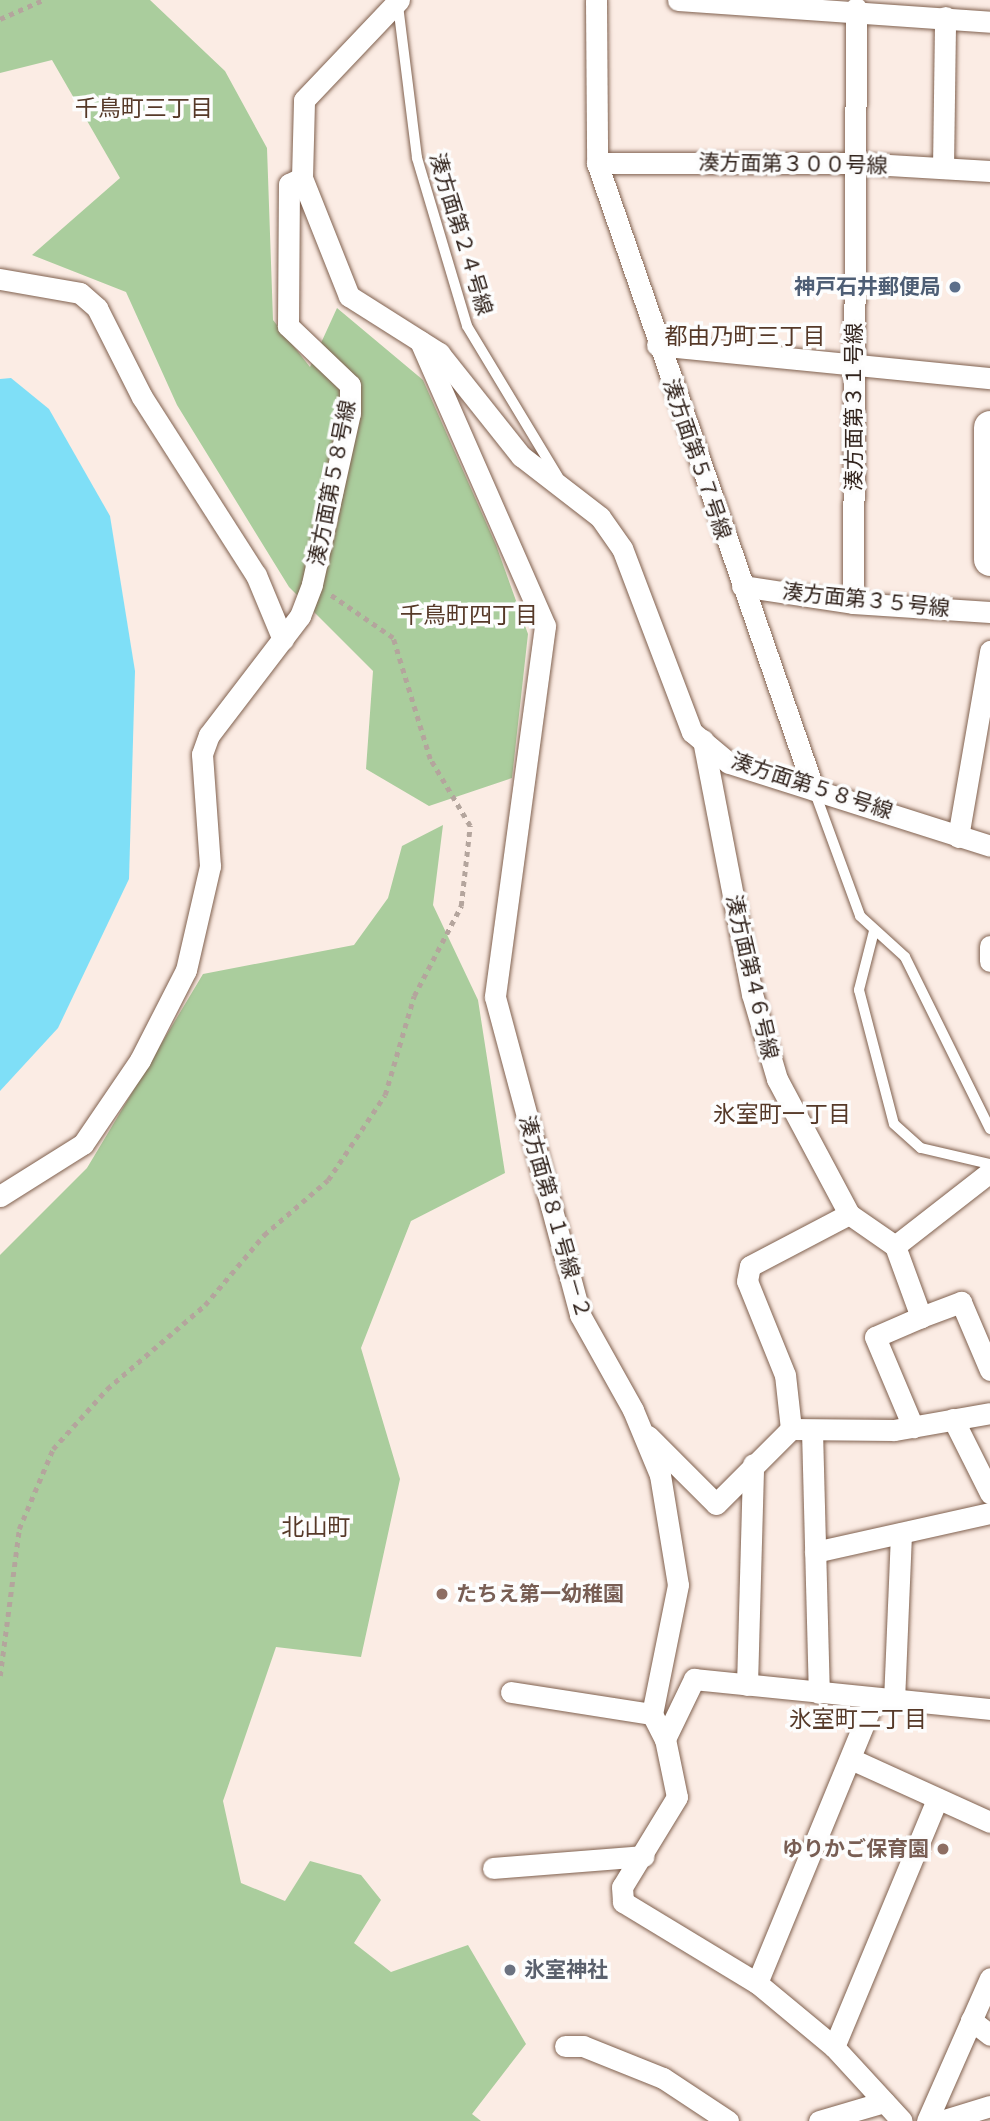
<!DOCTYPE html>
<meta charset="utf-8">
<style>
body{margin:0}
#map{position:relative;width:990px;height:2121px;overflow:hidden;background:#fbece4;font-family:Bitter,"Noto Sans JP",serif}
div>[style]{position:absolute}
.green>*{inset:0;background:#aacd9d}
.water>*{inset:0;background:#7fdff7}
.path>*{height:4.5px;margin-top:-2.25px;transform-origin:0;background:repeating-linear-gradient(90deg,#b4a59d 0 5px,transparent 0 10px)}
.roads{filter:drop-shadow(0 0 2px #80614f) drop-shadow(0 0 2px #80614f)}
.lane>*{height:10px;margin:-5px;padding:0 5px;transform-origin:5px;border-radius:5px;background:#fff}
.street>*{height:21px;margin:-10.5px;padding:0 10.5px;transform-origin:10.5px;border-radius:10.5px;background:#fff}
.primary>*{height:33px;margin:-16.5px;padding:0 16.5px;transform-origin:16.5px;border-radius:16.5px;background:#fff}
.dots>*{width:19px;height:19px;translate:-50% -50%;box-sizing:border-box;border:4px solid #fdfdfd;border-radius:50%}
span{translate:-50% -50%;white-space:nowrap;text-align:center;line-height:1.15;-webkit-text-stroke:7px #fdfdfd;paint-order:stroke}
.street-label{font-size:21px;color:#2f211a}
.service-label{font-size:21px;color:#4e5e75;font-weight:700}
.right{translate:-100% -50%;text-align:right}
.education-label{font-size:21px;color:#785e54;font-weight:700}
.left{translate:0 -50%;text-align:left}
.worship-label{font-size:21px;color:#5b616d;font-weight:700}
.neighbourhood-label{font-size:23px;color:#563928}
</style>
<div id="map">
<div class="green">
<div style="clip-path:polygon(0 0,150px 0,225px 71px,267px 148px,273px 320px,310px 367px,337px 308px,423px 380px,496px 545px,528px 634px,512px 778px,429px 806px,366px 769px,373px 671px,289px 587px,177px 405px,126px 292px,32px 255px,120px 178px,52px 60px,0 73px)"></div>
<div style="clip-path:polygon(443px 825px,433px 905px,478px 1000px,505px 1173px,411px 1221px,361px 1348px,400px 1479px,361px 1657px,276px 1647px,223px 1801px,241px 1883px,285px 1901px,310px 1861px,361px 1875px,381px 1900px,354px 1943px,391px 1972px,468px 1945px,526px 2044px,472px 2114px,481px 2121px,0 2121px,0 1255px,87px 1168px,203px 974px,354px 945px,388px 898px,402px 846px)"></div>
</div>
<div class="water">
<div style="clip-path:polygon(11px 378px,49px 409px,110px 516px,135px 671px,129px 879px,58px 1028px,0 1091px,0 379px)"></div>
</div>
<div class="path">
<div style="left:0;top:19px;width:47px;rotate:-23.8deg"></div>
<div style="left:0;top:1676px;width:148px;rotate:-82.6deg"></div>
<div style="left:19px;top:1529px;width:87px;rotate:-67deg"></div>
<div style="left:53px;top:1449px;width:81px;rotate:-48deg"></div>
<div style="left:107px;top:1389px;width:129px;rotate:-40.6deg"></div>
<div style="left:205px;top:1305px;width:92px;rotate:-49.9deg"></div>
<div style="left:264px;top:1235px;width:84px;rotate:-40.7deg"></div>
<div style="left:328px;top:1180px;width:102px;rotate:-56.2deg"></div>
<div style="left:385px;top:1095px;width:103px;rotate:-73.7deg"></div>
<div style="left:414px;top:996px;width:102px;rotate:-62.4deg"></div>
<div style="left:461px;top:906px;width:81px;rotate:-83.6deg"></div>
<div style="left:470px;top:826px;width:78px;rotate:-120.8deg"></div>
<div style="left:430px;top:759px;width:127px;rotate:-107deg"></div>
<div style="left:393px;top:638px;width:78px;rotate:-145.5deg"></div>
</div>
<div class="roads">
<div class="lane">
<div style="left:398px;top:5px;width:154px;rotate:82.9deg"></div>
<div style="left:417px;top:158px;width:175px;rotate:73.4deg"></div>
<div style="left:467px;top:326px;width:176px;rotate:58.9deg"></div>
<div style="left:814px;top:790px;width:134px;rotate:69.9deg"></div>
<div style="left:860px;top:916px;width:61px;rotate:42.3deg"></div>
<div style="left:905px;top:957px;width:192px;rotate:63.7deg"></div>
<div style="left:874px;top:931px;width:61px;rotate:104.3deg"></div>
<div style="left:859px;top:990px;width:138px;rotate:75.4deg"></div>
<div style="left:894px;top:1124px;width:36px;rotate:42deg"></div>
<div style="left:921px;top:1148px;width:71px;rotate:13.1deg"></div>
</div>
<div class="street">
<div style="left:596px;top:0;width:163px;rotate:89.6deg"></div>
<div style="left:597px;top:163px;width:663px;rotate:70.91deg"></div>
<div style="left:678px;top:0;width:313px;rotate:4deg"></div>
<div style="left:597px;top:163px;width:258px"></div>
<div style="left:855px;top:163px;width:135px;rotate:3.4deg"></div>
<div style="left:943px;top:168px;width:151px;rotate:-89.2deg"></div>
<div style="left:302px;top:178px;width:78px;rotate:-88.5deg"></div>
<div style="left:304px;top:100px;width:138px;rotate:-46.5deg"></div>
<div style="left:0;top:279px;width:81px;rotate:9.9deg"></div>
<div style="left:80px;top:293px;width:23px;rotate:41deg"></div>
<div style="left:97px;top:308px;width:100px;rotate:63.2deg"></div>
<div style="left:142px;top:397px;width:211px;rotate:57.4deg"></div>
<div style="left:256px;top:575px;width:70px;rotate:67.4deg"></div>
<div style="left:420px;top:341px;width:311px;rotate:66.3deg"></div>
<div style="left:545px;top:626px;width:374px;rotate:97.7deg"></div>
<div style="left:495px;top:997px;width:329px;rotate:75deg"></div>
<div style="left:580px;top:1315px;width:109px;rotate:60.8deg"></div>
<div style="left:633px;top:1410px;width:70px;rotate:67.4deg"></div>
<div style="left:660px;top:1475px;width:111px;rotate:80.7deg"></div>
<div style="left:678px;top:1585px;width:132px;rotate:101.4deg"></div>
<div style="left:652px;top:1714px;width:28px;rotate:63deg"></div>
<div style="left:665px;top:1739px;width:59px;rotate:78.3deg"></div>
<div style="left:677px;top:1797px;width:105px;rotate:121.4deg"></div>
<div style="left:622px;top:1887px;width:15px;rotate:86deg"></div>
<div style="left:623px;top:1902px;width:157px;rotate:31.2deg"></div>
<div style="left:757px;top:1983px;width:100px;rotate:39.7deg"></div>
<div style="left:834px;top:2047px;width:100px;rotate:47.4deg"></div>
<div style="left:657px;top:345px;width:335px;rotate:5.7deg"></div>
<div style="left:742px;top:586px;width:112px;rotate:8.7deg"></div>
<div style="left:853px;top:603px;width:137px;rotate:3.8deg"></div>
<div style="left:853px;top:603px;width:595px;rotate:-89.71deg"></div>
<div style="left:703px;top:740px;width:259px;rotate:79.1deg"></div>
<div style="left:752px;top:994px;width:89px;rotate:73.6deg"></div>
<div style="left:777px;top:1079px;width:153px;rotate:61.9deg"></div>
<div style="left:849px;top:1214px;width:56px;rotate:34.8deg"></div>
<div style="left:895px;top:1246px;width:76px;rotate:69.9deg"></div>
<div style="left:921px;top:1317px;width:50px;rotate:156.5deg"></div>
<div style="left:875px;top:1337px;width:98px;rotate:67.1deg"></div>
<div style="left:958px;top:837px;width:189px;rotate:-80.2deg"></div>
<div style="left:990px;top:946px;width:15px;rotate:90deg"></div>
<div style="left:0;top:1196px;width:98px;rotate:-32.1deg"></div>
<div style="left:83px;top:1144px;width:102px;rotate:-55.8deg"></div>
<div style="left:140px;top:1060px;width:101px;rotate:-62.9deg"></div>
<div style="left:186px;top:970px;width:107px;rotate:-77deg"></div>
<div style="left:210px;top:866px;width:112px;rotate:-94.1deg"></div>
<div style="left:202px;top:754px;width:20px;rotate:-70deg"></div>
<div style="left:209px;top:735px;width:150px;rotate:-52.6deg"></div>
<div style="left:300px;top:616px;width:34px;rotate:-69deg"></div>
<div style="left:312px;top:584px;width:175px;rotate:-77.5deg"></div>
<div style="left:350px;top:413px;width:28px;rotate:-90deg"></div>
<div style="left:350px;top:385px;width:86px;rotate:-136.4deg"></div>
<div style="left:288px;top:326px;width:142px;rotate:-89.6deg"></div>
<div style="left:289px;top:184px;width:14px;rotate:-25deg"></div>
<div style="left:302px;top:178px;width:127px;rotate:68.3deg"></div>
<div style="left:349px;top:296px;width:107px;rotate:32.3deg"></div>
<div style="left:439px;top:353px;width:132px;rotate:51.5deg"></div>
<div style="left:521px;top:456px;width:100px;rotate:37.7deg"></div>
<div style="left:600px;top:517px;width:38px;rotate:55deg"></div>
<div style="left:622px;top:548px;width:197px;rotate:69.2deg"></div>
<div style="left:692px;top:732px;width:48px;rotate:40deg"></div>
<div style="left:729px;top:763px;width:274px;rotate:17.6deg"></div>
<div style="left:895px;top:1246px;width:120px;rotate:-37.9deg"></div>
<div style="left:921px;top:1317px;width:43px;rotate:-20.6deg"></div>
<div style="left:961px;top:1302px;width:74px;rotate:66.9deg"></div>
<div style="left:953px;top:1419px;width:83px;rotate:63.4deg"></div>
<div style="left:791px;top:1429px;width:54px;rotate:-96.3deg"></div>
<div style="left:785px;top:1375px;width:101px;rotate:-112deg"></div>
<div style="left:747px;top:1281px;width:15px;rotate:-79deg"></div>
<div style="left:750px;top:1266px;width:112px;rotate:-27.7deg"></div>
<div style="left:812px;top:1430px;width:263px;rotate:88.5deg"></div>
<div style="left:648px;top:1436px;width:96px;rotate:45deg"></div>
<div style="left:716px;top:1504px;width:106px;rotate:-45deg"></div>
<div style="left:791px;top:1429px;width:103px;rotate:0.6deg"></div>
<div style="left:894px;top:1430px;width:97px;rotate:-10deg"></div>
<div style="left:815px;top:1552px;width:179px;rotate:-12.6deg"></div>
<div style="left:747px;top:1685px;width:221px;rotate:-88.4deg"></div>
<div style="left:511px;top:1692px;width:143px;rotate:8.9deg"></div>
<div style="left:894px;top:1701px;width:168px;rotate:-87.6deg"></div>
<div style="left:665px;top:1739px;width:67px;rotate:-64.2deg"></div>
<div style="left:694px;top:1679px;width:298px;rotate:5.8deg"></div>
<div style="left:851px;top:1759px;width:153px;rotate:24.4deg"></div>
<div style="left:493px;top:1868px;width:151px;rotate:-4.5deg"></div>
<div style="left:757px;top:1983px;width:307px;rotate:-67.6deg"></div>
<div style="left:971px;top:2020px;width:24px;rotate:38deg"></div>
<div style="left:565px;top:2046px;width:18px"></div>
<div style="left:583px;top:2046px;width:86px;rotate:21.8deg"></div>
<div style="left:663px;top:2078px;width:78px;rotate:33.5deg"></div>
<div style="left:834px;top:2047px;width:269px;rotate:-67.4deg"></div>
<div style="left:819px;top:2121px;width:68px;rotate:-16.3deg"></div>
<div style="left:927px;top:2121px;width:156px;rotate:-66.2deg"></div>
<div style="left:941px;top:2121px;width:51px;rotate:-17deg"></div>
</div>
<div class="primary">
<div style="left:990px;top:427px;width:132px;rotate:90deg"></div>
</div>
</div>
<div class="dots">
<div style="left:955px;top:287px;background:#5c6f8a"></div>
<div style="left:442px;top:1594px;background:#8d6e63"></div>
<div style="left:943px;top:1849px;background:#8d6e63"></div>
<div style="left:510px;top:1970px;background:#6b7280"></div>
</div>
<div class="street-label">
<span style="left:793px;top:164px;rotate:1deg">湊方面第３００号線</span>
<span style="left:461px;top:234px;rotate:73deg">湊方面第２４号線</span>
<span style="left:854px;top:407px;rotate:-90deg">湊方面第３１号線</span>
<span style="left:697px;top:459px;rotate:71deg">湊方面第５７号線</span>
<span style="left:332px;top:483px;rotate:-79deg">湊方面第５８号線</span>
<span style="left:866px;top:600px;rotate:6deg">湊方面第３５号線</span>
<span style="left:812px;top:786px;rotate:18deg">湊方面第５８号線</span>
<span style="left:752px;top:977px;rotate:77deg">湊方面第４６号線</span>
<span style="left:555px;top:1217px;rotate:74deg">湊方面第８１号線－２</span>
</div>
<div class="service-label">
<span class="right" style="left:941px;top:287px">神戸石井郵便局</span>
</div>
<div class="education-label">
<span class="left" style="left:456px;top:1594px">たちえ第一幼稚園</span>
<span class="right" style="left:929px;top:1849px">ゆりかご保育園</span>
</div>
<div class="worship-label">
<span class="left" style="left:524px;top:1970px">氷室神社</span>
</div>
<div class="neighbourhood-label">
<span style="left:144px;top:108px">千鳥町三丁目</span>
<span style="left:745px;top:336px">都由乃町三丁目</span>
<span style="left:469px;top:615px">千鳥町四丁目</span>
<span style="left:782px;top:1114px">氷室町一丁目</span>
<span style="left:316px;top:1527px">北山町</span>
<span style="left:858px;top:1719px">氷室町二丁目</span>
</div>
</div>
